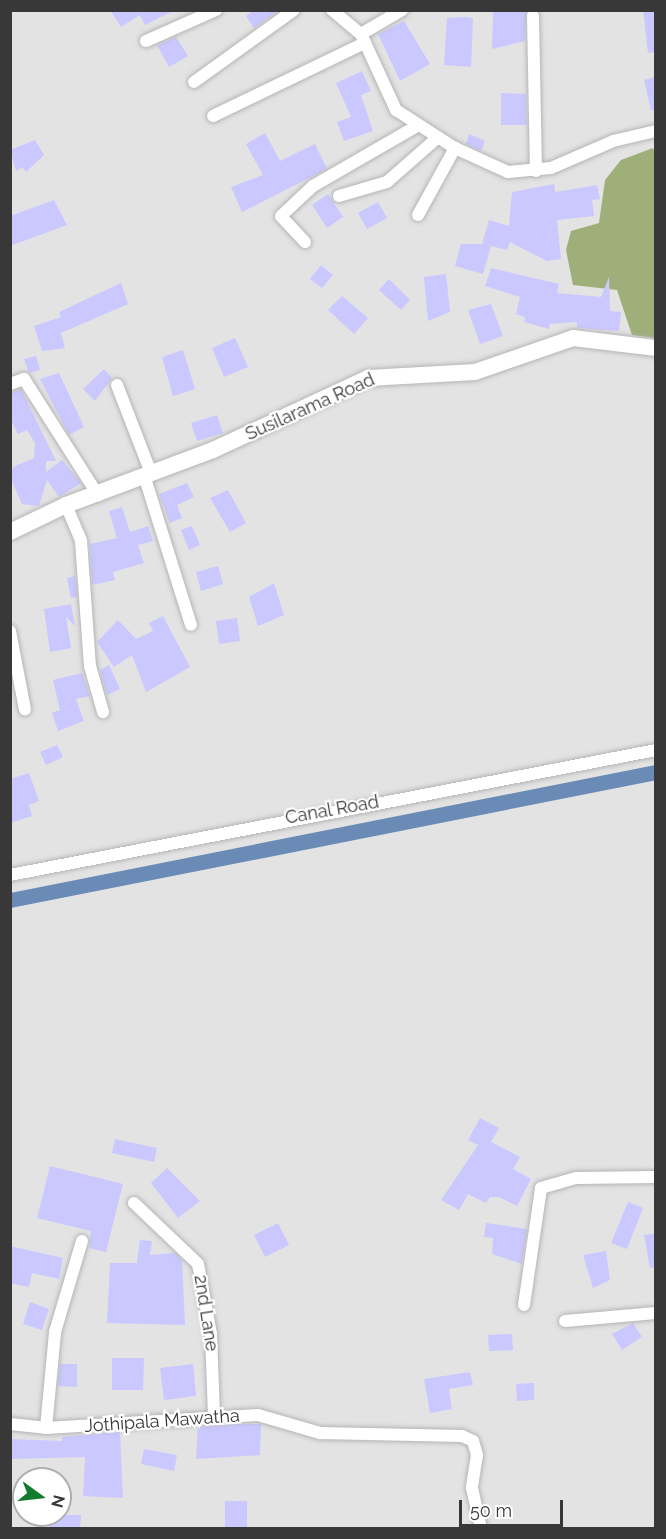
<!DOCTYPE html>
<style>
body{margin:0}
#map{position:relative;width:666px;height:1539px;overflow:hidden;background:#e3e3e4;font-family:Raleway,sans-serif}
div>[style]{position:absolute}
.forest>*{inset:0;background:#9faf7a}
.canal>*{height:15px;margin:-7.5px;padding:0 7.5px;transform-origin:7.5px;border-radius:7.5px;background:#698bb5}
.building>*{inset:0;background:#cac8fe}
.roads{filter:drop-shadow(0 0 2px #b5b5b7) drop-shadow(0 0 2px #b5b5b7)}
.street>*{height:12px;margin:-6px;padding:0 6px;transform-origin:6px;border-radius:6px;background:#fff}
.secondary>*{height:16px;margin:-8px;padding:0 8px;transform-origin:8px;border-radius:8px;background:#fff}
span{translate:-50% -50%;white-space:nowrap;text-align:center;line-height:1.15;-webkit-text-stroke:4.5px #fff;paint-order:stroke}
.street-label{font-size:18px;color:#383839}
.frame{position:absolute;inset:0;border:12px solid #383839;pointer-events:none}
.north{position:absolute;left:12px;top:1467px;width:60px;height:60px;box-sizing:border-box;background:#fff;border:2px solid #afafb0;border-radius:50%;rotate:105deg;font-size:16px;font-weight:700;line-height:24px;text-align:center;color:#383839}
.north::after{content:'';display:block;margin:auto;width:21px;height:27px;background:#127b2e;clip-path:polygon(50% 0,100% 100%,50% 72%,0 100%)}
.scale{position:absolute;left:459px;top:1500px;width:104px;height:27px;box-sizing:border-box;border:3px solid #383839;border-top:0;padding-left:8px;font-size:18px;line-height:21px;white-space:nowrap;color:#383839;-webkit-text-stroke:4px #fff;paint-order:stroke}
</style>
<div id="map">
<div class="forest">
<div style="clip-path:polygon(653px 148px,656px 156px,655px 338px,632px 335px,617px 290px,573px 285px,566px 250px,571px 231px,599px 223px,605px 180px,621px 160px)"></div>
</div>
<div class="canal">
<div style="left:10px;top:900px;width:659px;rotate:-11.21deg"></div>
</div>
<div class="building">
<div style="clip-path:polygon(110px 10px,175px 10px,145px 25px,140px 15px,121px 27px)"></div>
<div style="clip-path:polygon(254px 10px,279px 10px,254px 28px,246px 16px)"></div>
<div style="clip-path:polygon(493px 10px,526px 10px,525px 41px,492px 49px)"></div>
<div style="clip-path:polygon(643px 10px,656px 10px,656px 52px,648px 53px)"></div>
<div style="clip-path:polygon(462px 17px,473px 18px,471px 67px,444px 65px,447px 18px)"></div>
<div style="clip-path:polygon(404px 21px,430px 64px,400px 81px,378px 34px)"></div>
<div style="clip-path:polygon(176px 37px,188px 56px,169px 67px,157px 45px)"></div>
<div style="clip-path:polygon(362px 71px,371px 91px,361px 95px,373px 131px,344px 141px,337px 122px,351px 117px,336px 83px)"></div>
<div style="clip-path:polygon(656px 77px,656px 110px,651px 110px,644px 80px)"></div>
<div style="clip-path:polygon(501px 93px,526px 94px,527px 125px,501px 125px)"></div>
<div style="clip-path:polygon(265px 133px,280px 161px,315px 144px,327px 169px,242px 212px,231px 187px,263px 175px,246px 144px)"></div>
<div style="clip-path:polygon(469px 134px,485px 141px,481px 151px,466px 144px)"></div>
<div style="clip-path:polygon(35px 140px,44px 155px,26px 172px,22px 167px,16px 171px,10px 150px)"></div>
<div style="clip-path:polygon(554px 184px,555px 192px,597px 185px,600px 199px,592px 200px,594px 216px,557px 220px,561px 259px,547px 261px,510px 242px,507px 250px,491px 246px,483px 274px,455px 266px,461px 244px,482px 244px,489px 220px,509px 226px,512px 192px)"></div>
<div style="clip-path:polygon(328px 194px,343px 217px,327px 228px,312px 205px)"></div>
<div style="clip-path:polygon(54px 200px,67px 225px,10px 246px,10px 216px)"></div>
<div style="clip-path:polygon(378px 202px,387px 218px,367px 229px,358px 213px)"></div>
<div style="clip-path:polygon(321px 265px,333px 275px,322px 288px,310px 279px)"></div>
<div style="clip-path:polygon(491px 268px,559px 284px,557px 293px,601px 297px,609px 277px,610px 311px,621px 312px,619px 331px,577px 328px,577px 322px,550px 324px,549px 329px,524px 322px,525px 317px,516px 314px,520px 297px,485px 286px)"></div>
<div style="clip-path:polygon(446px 274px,450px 312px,428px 321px,424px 277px)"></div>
<div style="clip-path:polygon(389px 279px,410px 300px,401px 310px,379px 290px)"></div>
<div style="clip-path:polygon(121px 283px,128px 304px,61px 333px,65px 348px,42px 351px,34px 326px,61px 317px,59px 312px)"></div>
<div style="clip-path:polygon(342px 296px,368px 318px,354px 334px,328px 310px)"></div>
<div style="clip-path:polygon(491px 304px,503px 336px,480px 344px,468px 310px)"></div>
<div style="clip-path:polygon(235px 338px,248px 367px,224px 377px,212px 348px)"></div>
<div style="clip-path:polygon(183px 350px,195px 389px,173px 396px,162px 357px)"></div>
<div style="clip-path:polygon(36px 356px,40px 370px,29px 373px,24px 359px)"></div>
<div style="clip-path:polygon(104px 369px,112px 378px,95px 401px,83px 389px)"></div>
<div style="clip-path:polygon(59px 373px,84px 427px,69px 435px,40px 379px)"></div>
<div style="clip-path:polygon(21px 389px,56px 461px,46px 461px,46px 472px,62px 460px,81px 483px,59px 497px,47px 480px,39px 506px,22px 504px,10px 477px,13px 467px,34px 458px,35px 443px,27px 430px,18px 434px,10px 418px,10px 393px)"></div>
<div style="clip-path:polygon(217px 415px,223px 433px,197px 441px,191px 423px)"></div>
<div style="clip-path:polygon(187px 483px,194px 497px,177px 505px,182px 518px,170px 523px,159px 494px)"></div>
<div style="clip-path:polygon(228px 490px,246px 523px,230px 532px,210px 498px)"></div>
<div style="clip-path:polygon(122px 507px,130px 532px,148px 526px,153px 541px,138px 545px,144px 563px,113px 572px,115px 580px,92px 585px,90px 544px,117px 538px,109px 511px)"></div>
<div style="clip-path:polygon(192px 526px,200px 545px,189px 550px,181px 530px)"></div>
<div style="clip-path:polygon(218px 566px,223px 584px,201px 591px,196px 572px)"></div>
<div style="clip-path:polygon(75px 576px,77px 597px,71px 598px,67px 578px)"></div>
<div style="clip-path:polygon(274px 583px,284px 615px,258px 626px,249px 597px)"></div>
<div style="clip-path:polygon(71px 604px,75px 626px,66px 617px,71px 648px,50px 652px,44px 609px)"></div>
<div style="clip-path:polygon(163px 616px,190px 667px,146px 692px,132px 655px,114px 667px,97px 642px,118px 620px,136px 639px,153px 631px,149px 623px)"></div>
<div style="clip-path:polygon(237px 618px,240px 641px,219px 644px,216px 621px)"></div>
<div style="clip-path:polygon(109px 665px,120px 689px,107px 695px,100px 670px)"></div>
<div style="clip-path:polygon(82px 673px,90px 696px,76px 699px,84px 721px,58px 731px,52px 713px,60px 710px,53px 680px)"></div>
<div style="clip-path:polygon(57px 745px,63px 757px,46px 765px,40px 752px)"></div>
<div style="clip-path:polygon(29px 773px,39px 801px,29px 805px,32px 816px,10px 823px,10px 779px)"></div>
<div style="clip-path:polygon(480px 1118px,499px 1128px,491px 1142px,520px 1157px,513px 1169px,531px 1179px,517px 1206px,499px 1197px,490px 1197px,486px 1203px,468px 1194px,459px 1210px,441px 1200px,478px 1145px,468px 1140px)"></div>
<div style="clip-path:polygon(115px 1139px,157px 1148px,154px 1162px,112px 1153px)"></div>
<div style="clip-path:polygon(50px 1166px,123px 1184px,106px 1252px,89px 1248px,91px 1231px,37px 1218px)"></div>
<div style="clip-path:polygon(167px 1168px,200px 1201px,178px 1218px,151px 1183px)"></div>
<div style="clip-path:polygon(628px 1202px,643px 1208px,627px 1249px,611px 1243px)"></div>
<div style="clip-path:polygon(278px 1223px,289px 1245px,265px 1257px,254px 1235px)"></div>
<div style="clip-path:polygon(486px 1223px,527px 1229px,522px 1264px,492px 1254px,493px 1238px,484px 1237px)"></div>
<div style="clip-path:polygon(656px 1233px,656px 1267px,650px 1268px,644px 1235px)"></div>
<div style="clip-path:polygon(140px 1240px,152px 1241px,150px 1255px,175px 1253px,182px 1260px,185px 1325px,107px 1323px,110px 1263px,137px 1263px)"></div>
<div style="clip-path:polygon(10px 1246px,63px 1258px,59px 1279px,32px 1273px,29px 1287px,10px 1283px)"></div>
<div style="clip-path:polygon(606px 1251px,610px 1280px,593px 1288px,583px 1255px)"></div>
<div style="clip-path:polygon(30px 1302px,49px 1309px,42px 1330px,23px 1324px)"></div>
<div style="clip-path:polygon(633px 1323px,642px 1337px,622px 1350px,612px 1334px)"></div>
<div style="clip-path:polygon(512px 1334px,513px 1350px,489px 1351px,488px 1335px)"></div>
<div style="clip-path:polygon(112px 1358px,144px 1358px,143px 1390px,112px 1390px)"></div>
<div style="clip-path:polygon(60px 1364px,77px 1364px,77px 1387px,58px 1386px)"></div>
<div style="clip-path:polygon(193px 1364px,196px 1396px,164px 1400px,160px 1368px)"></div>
<div style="clip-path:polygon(470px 1372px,473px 1385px,449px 1389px,452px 1409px,430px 1413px,424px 1379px)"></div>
<div style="clip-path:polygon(534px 1383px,534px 1400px,517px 1401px,516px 1384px)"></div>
<div style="clip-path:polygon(240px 1424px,261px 1424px,260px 1455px,196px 1459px,198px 1427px)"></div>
<div style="clip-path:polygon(120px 1432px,123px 1498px,83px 1496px,85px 1457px,10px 1459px,10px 1439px,62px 1441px,62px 1437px)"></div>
<div style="clip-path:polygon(144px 1449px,177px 1455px,174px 1471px,141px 1464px)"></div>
<div style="clip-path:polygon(225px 1501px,247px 1501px,247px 1528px,225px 1528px)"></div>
<div style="clip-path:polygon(49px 1515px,81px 1515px,80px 1528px,49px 1528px)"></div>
</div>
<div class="roads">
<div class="street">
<div style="left:332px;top:10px;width:38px;rotate:40deg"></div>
<div style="left:361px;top:34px;width:84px;rotate:65.3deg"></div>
<div style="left:396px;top:110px;width:70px;rotate:32.8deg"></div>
<div style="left:455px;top:148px;width:58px;rotate:24.4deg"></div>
<div style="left:508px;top:172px;width:43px;rotate:-5.3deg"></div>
<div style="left:551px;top:168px;width:68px;rotate:-23.5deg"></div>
<div style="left:613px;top:141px;width:44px;rotate:-13.1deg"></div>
<div style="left:533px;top:16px;width:155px;rotate:88.9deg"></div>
<div style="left:361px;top:34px;width:48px;rotate:-30.3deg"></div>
<div style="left:146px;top:41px;width:77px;rotate:-23.9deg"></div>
<div style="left:194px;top:82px;width:123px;rotate:-35.8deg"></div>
<div style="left:213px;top:116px;width:169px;rotate:-25.7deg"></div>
<div style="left:339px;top:196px;width:50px;rotate:-16.3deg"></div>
<div style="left:387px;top:182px;width:67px;rotate:-41.3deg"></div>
<div style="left:418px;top:215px;width:77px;rotate:-61.1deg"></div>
<div style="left:305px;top:242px;width:35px;rotate:-133deg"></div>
<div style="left:281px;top:216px;width:44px;rotate:-43.2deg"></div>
<div style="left:313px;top:186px;width:120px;rotate:-30deg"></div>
<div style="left:10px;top:384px;width:15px;rotate:-20deg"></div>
<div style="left:24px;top:379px;width:138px;rotate:57.5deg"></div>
<div style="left:117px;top:385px;width:94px;rotate:68.9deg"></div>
<div style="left:144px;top:475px;width:157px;rotate:72.6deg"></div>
<div style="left:66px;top:505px;width:39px;rotate:67deg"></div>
<div style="left:81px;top:541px;width:125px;rotate:85.9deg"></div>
<div style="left:90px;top:666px;width:48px;rotate:74.2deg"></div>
<div style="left:10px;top:631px;width:80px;rotate:79.2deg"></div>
<div style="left:10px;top:875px;width:658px;rotate:-10.95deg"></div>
<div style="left:134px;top:1203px;width:88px;rotate:43.6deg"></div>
<div style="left:198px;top:1264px;width:71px;rotate:79.5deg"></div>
<div style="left:211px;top:1334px;width:81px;rotate:87.9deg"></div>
<div style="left:524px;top:1305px;width:118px;rotate:-81.7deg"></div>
<div style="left:541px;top:1188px;width:36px;rotate:-16deg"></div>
<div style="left:576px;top:1178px;width:80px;rotate:-0.7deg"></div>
<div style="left:565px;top:1321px;width:91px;rotate:-5deg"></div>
<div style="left:10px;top:1424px;width:36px;rotate:6deg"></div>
<div style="left:46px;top:1428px;width:212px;rotate:-3.5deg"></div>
<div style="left:258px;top:1415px;width:65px;rotate:16.2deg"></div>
<div style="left:320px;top:1433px;width:142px;rotate:1.2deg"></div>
<div style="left:462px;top:1436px;width:12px;rotate:24deg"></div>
<div style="left:473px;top:1441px;width:15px;rotate:74deg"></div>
<div style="left:477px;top:1455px;width:33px;rotate:99deg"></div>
<div style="left:472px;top:1488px;width:41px;rotate:77.3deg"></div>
<div style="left:46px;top:1428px;width:96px;rotate:-84.6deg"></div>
<div style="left:55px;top:1332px;width:95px;rotate:-73.5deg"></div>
</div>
<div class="secondary">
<div style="left:10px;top:532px;width:62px;rotate:-25.7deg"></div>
<div style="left:66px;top:505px;width:157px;rotate:-20.5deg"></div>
<div style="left:213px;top:450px;width:171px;rotate:-24.9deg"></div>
<div style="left:368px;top:378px;width:107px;rotate:-3.2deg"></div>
<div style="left:475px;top:372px;width:104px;rotate:-19.1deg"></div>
<div style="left:573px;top:338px;width:84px;rotate:6.9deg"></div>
</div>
</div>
<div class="street-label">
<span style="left:310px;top:407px;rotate:-24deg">Susilarama Road</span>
<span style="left:332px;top:810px;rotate:-10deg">Canal Road</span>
<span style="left:206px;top:1313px;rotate:81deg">2nd Lane</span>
<span style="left:162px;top:1421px;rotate:-4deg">Jothipala Mawatha</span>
</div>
<div class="frame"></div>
<div class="north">N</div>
<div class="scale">50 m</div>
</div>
